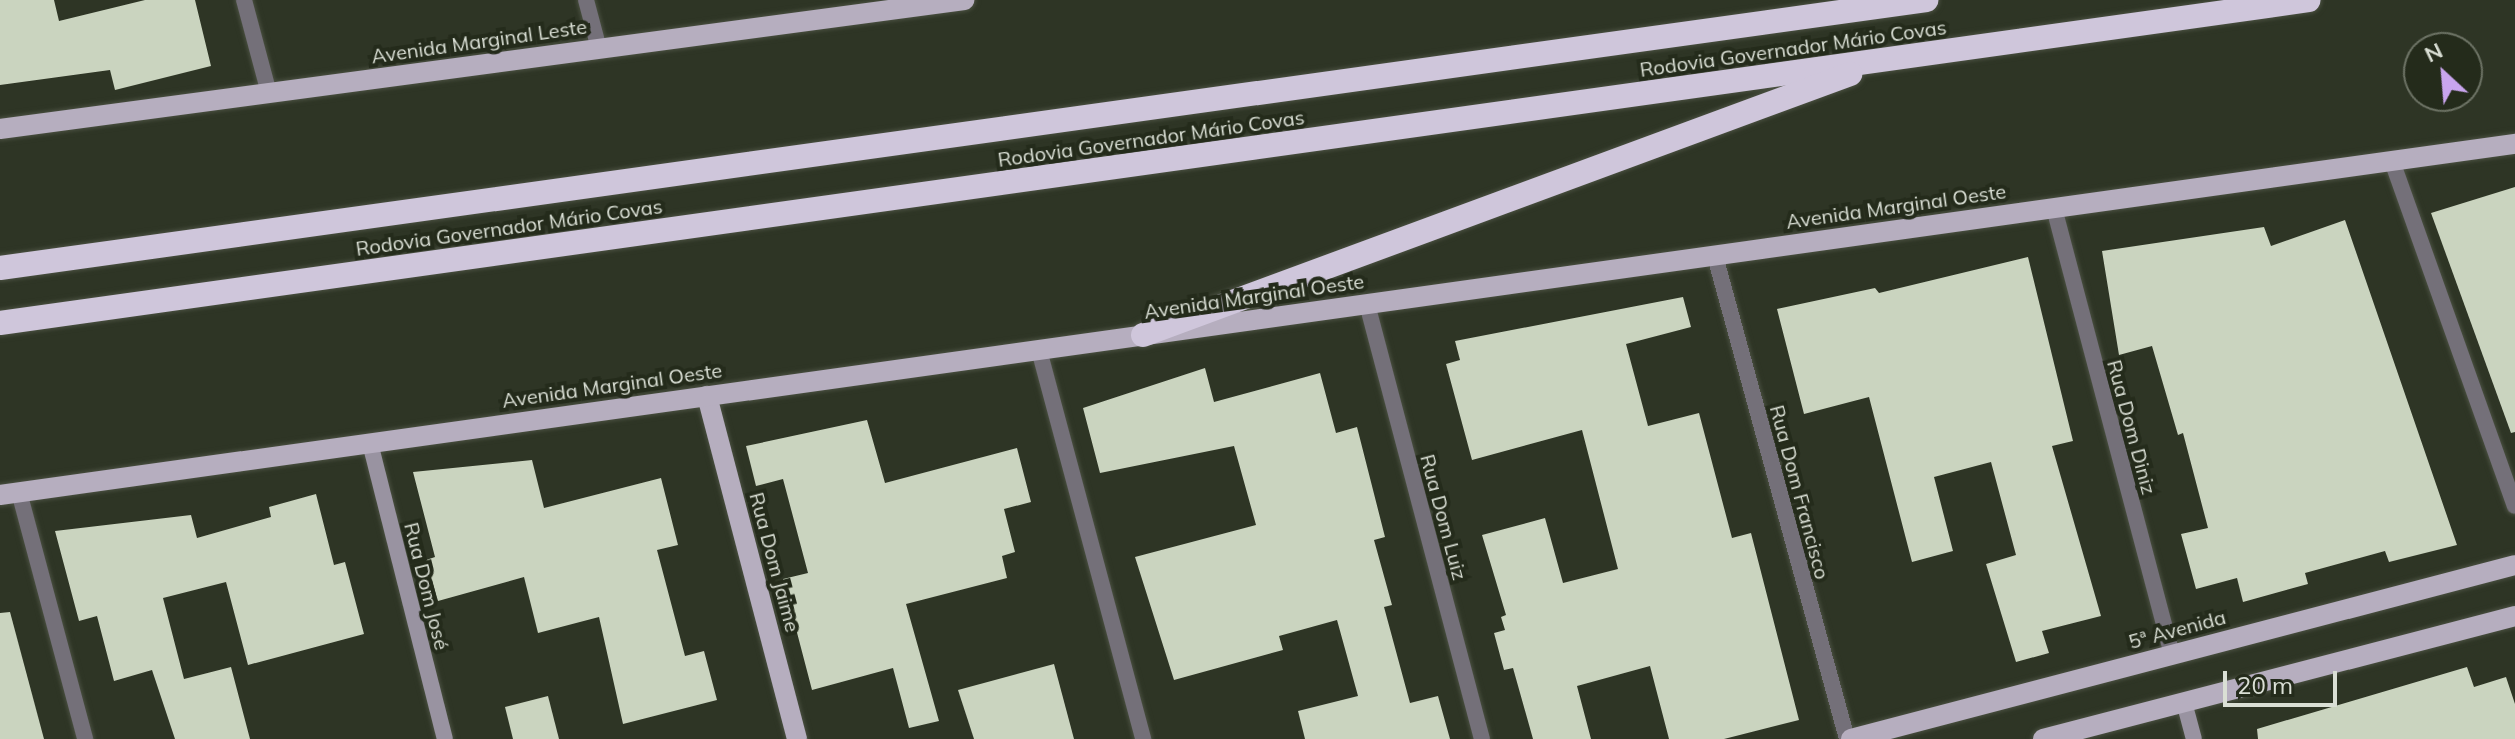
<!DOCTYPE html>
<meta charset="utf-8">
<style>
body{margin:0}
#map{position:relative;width:2515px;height:739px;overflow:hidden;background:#2e3525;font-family:Mulish,sans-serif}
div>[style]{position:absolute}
.building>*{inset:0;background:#cad4bf}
.roads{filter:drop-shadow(0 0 2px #4a5041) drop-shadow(0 0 2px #4a5041)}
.street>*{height:16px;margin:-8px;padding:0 8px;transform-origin:8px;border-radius:8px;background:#747079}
.secondary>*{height:16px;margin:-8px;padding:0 8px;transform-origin:8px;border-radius:8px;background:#9993a1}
.primary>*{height:20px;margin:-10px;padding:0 10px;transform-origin:10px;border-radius:10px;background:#b6aebf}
.highway>*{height:24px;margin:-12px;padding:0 12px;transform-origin:12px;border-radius:12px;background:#cfc6db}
span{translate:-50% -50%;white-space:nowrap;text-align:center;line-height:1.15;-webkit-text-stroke:8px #242b1b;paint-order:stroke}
.street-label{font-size:20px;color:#dadfd5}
.north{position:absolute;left:2403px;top:32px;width:80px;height:80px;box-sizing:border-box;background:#242b1b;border:2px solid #6d7365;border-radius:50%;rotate:334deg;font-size:22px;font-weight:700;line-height:32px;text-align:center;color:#dadfd5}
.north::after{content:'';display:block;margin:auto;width:28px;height:36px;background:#c9a5ee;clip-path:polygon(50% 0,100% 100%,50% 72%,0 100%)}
.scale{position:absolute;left:2223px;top:671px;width:114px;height:36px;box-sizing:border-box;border:4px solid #dadfd5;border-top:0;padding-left:10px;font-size:24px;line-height:28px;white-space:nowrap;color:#dadfd5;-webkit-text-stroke:6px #242b1b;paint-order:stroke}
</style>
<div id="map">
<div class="building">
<div style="clip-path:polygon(0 0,54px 0,59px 21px,145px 0,195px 0,211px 66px,115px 90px,110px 70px,0 85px)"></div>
<div style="clip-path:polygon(2515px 187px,2515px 432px,2511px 433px,2431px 213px)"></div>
<div style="clip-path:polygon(2345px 220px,2457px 545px,2389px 562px,2385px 551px,2305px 573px,2308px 584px,2243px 602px,2237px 578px,2196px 589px,2181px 534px,2208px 528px,2183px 433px,2178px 435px,2152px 346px,2119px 355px,2102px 251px,2264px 227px,2271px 246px)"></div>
<div style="clip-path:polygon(2028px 257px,2073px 441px,2052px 446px,2101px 616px,2042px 631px,2049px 653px,2016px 662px,1986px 564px,2016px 555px,1991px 462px,1934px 477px,1953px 551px,1912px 562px,1869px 397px,1804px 414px,1777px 309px,1875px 288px,1879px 293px)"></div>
<div style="clip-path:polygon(1683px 297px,1691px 327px,1626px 344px,1648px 426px,1699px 413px,1732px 538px,1751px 533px,1799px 720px,1724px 739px,1669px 739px,1650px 666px,1577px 686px,1591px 739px,1533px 739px,1513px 668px,1504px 670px,1494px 633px,1505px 630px,1501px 617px,1506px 615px,1482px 535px,1545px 518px,1563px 583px,1618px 569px,1582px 430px,1472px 460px,1446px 364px,1460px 360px,1455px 341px)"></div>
<div style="clip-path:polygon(1205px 368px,1214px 402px,1320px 373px,1336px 433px,1357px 427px,1385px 537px,1374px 540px,1392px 605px,1384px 607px,1410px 703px,1438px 696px,1450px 739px,1305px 739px,1298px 711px,1358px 696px,1337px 620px,1279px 636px,1283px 650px,1174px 680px,1135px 557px,1256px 525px,1234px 446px,1100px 473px,1083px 408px)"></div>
<div style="clip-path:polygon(867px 420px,885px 483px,1017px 448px,1031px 502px,1004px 509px,1015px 552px,1002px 556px,1007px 578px,906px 604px,939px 721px,909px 728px,893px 668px,812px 690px,783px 579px,808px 573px,783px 479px,756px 486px,746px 446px)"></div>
<div style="clip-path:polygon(532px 460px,544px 508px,661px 478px,678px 545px,657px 550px,685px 656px,704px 651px,717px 700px,623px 724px,599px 617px,538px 633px,524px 577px,438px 601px,426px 560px,435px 557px,413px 472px)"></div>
<div style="clip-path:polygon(316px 494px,334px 565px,345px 562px,364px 634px,248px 665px,226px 582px,163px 598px,184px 679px,231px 667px,250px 739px,175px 739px,152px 670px,114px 681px,97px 616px,79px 621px,55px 531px,191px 515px,197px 538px,271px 517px,269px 507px)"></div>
<div style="clip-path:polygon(10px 612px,44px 739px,0 739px,0 613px)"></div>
<div style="clip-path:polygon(1054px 664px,1074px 739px,974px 739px,958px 690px)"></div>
<div style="clip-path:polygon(2467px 667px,2474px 687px,2506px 677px,2515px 704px,2515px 739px,2258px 739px,2257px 729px)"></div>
<div style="clip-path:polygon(548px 696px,559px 739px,513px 739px,505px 707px)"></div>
</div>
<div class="roads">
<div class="street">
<div style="left:244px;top:0;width:96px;rotate:75deg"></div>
<div style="left:586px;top:0;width:51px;rotate:75.1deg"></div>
<div style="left:2392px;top:161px;width:366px;rotate:70.4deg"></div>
<div style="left:2054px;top:208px;width:462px;rotate:75.2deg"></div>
<div style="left:1715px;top:256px;width:501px;rotate:74.71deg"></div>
<div style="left:1367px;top:304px;width:450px;rotate:75.2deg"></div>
<div style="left:1039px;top:350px;width:403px;rotate:75deg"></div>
<div style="left:19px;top:492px;width:256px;rotate:75deg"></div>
</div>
<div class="secondary">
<div style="left:370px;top:443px;width:305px;rotate:75.8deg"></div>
<div style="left:2184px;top:702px;width:38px;rotate:75deg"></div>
</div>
<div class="primary">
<div style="left:0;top:129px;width:973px;rotate:-7.62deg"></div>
<div style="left:707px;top:396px;width:355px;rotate:75.3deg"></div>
<div style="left:0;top:495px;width:2539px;rotate:-7.95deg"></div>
<div style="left:1851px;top:739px;width:686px;rotate:-14.68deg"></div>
<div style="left:2043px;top:739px;width:488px;rotate:-14.6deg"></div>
</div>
<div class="highway">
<div style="left:0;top:268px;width:1945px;rotate:-7.92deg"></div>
<div style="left:0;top:323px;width:2331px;rotate:-7.96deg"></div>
<div style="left:1143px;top:335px;width:754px;rotate:-20.26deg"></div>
</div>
</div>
<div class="street-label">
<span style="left:479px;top:41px;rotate:-8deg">Avenida Marginal Leste</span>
<span style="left:1793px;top:48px;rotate:-8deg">Rodovia Governador Mário Covas</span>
<span style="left:1151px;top:138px;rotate:-8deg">Rodovia Governador Mário Covas</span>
<span style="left:1896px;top:206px;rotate:-8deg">Avenida Marginal Oeste</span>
<span style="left:509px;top:227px;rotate:-8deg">Rodovia Governador Mário Covas</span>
<span style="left:1254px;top:296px;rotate:-8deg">Avenida Marginal Oeste</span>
<span style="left:612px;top:385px;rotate:-8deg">Avenida Marginal Oeste</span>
<span style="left:2132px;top:427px;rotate:75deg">Rua Dom Diniz</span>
<span style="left:1800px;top:492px;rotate:75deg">Rua Dom Francisco</span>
<span style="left:1444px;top:517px;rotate:75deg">Rua Dom Luiz</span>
<span style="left:775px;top:562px;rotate:75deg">Rua Dom Jaime</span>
<span style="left:427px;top:586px;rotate:76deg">Rua Dom José</span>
<span style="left:2177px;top:629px;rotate:-15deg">5ª Avenida</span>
</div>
<div class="north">N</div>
<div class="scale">20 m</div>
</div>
